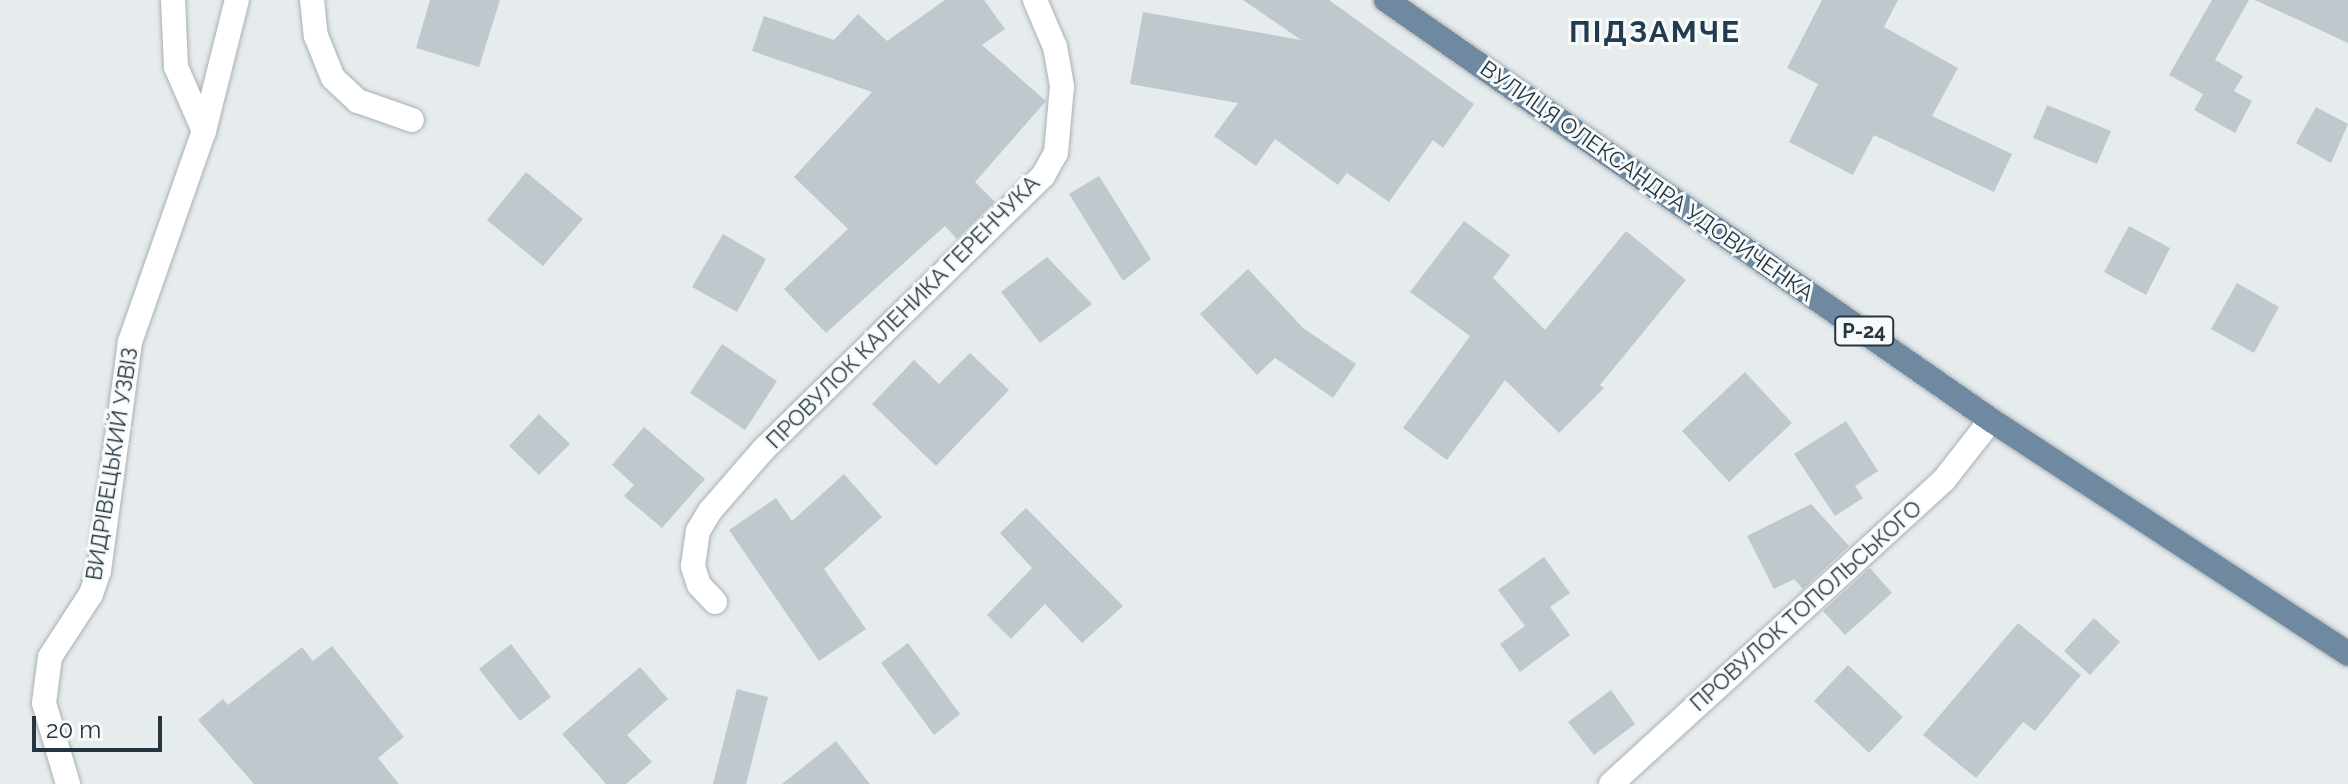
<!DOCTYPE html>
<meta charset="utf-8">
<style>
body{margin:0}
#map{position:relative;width:2348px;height:784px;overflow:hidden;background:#e6ecee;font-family:Raleway,sans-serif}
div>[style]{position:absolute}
.building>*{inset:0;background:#bfc8cc}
.roads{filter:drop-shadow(0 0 2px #a9b1b6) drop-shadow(0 0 2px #a9b1b6)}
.minor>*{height:24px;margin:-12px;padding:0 12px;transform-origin:12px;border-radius:12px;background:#fff}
.major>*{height:24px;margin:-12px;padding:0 12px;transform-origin:12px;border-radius:12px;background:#6e89a0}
span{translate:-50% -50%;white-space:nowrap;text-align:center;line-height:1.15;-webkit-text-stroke:6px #f7fafb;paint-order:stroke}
.shield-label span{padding:2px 6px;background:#f7fafb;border:2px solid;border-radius:6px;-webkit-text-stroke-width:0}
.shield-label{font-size:20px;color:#26343f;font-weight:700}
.street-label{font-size:22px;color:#26343f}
.district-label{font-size:30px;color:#233b50;font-weight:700;letter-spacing:2px}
.scale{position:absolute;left:32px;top:716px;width:130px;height:36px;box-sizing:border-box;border:4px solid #26343f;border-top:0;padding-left:10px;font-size:24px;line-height:28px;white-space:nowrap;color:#26343f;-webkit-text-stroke:6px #f7fafb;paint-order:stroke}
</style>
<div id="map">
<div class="building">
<div style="clip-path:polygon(430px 0,500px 0,479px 67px,416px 48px)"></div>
<div style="clip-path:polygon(945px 0,984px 0,1005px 29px,982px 45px,1046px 101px,975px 182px,995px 202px,957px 239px,945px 226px,826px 333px,784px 289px,848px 229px,794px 177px,872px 92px,752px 51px,764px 16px,834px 40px,858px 14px,887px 41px)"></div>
<div style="clip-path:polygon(1243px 0,1329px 0,1474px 104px,1443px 148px,1433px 140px,1389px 202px,1347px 173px,1338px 185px,1275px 139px,1256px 166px,1214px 136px,1238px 103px,1130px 84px,1143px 12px,1301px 40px)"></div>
<div style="clip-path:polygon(1822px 0,1898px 0,1884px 27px,1958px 68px,1932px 116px,2012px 154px,1994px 192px,1874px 135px,1853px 175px,1789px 142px,1818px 84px,1787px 68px)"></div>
<div style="clip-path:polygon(2212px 0,2249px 0,2215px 60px,2243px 76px,2234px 91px,2252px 101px,2235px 133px,2194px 110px,2203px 94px,2169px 75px)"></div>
<div style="clip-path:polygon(2255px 0,2348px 0,2348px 43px)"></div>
<div style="clip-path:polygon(2047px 105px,2111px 131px,2097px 164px,2033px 138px)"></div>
<div style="clip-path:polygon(2316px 107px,2348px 124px,2331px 163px,2296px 143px)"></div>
<div style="clip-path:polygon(526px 172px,583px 219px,543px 266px,487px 220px)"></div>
<div style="clip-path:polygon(1099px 176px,1151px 259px,1123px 281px,1069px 194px)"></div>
<div style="clip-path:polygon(1464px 221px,1510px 255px,1493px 278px,1545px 330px,1626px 231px,1686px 280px,1600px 385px,1604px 388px,1559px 433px,1505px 380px,1447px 460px,1403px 428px,1470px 336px,1410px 292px)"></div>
<div style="clip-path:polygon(2129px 226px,2170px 248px,2146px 295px,2104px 272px)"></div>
<div style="clip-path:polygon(723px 234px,766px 259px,737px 312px,692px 287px)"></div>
<div style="clip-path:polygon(1047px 257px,1092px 304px,1040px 343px,1001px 292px)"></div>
<div style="clip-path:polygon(1248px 269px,1303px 328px,1356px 364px,1333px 398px,1275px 358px,1257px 375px,1200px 314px)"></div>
<div style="clip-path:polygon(2237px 283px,2279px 307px,2254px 353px,2211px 329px)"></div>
<div style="clip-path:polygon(722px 344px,777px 381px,745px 430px,690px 393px)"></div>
<div style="clip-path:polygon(970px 353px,1009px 390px,936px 466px,872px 404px,914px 360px,939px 384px)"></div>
<div style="clip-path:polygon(1745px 372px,1792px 423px,1729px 482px,1682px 431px)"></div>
<div style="clip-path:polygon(539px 414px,570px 444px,539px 475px,509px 446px)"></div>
<div style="clip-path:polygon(1846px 421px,1878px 471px,1855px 486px,1863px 498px,1835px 516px,1794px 454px)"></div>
<div style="clip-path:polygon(644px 427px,705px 479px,662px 528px,624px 496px,634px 485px,612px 465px)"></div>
<div style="clip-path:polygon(844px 474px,882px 517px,824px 569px,866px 629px,819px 661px,729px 530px,776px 498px,792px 521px)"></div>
<div style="clip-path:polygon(1811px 504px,1849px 546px,1803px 589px,1794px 579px,1774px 589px,1747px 536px)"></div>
<div style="clip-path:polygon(1026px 508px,1123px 606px,1082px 643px,1045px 604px,1011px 639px,987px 615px,1032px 568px,1000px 533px)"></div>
<div style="clip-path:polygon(1544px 557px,1570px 593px,1550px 607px,1570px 635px,1520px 672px,1500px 644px,1525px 626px,1498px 590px)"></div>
<div style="clip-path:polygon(1870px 568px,1892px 593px,1845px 635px,1823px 611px)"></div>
<div style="clip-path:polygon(2094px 618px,2120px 642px,2090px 675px,2064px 651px)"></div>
<div style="clip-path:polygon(2018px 623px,2081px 675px,2035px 731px,2023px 722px,1976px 778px,1923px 735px)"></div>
<div style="clip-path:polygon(908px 643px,960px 714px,934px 735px,881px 663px)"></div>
<div style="clip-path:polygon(511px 644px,551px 697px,520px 721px,479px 669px)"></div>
<div style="clip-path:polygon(332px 646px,404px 737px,378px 758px,399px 784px,254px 784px,198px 720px,223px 699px,228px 705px,302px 647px,313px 661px)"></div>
<div style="clip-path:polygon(1848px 665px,1903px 717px,1869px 753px,1814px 701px)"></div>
<div style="clip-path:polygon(640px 667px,668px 699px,627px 735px,652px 762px,626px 784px,606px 784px,562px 734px)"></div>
<div style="clip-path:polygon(737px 689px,768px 697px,752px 761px,746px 784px,713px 784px)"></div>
<div style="clip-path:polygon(1611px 690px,1635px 724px,1594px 755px,1568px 722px)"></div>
<div style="clip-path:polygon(836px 741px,870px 784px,782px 784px)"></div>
</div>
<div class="roads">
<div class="minor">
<div style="left:173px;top:0;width:67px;rotate:87.4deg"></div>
<div style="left:176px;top:67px;width:70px;rotate:66.4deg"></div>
<div style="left:312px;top:0;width:36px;rotate:84deg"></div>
<div style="left:316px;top:36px;width:45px;rotate:68deg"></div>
<div style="left:333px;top:78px;width:34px;rotate:43deg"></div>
<div style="left:358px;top:101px;width:57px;rotate:19.4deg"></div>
<div style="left:715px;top:602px;width:23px;rotate:-133deg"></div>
<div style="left:699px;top:585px;width:20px;rotate:-108deg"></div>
<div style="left:693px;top:566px;width:35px;rotate:-82deg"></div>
<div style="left:698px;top:531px;width:23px;rotate:-59deg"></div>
<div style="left:710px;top:511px;width:81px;rotate:-49deg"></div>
<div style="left:763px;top:450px;width:392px;rotate:-44.4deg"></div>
<div style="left:1043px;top:176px;width:26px;rotate:-61deg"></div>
<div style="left:1056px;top:153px;width:67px;rotate:-84.9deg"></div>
<div style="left:1062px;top:86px;width:40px;rotate:-100deg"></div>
<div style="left:1055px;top:47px;width:51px;rotate:-113.1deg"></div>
<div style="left:68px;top:784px;width:84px;rotate:-106.5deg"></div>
<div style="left:44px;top:703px;width:46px;rotate:-82.6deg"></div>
<div style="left:50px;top:657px;width:75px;rotate:-56.9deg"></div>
<div style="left:91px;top:594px;width:24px;rotate:-71deg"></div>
<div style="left:99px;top:571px;width:231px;rotate:-82.3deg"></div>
<div style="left:130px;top:342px;width:224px;rotate:-70.7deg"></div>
<div style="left:204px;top:131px;width:135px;rotate:-75.9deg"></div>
<div style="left:1611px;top:784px;width:451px;rotate:-42.4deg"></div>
<div style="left:1944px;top:480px;width:76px;rotate:-51.9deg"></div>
</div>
<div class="major">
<div style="left:1386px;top:0;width:736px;rotate:34.77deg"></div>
<div style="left:1991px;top:420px;width:427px;rotate:33.2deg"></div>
</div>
</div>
<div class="shield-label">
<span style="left:1864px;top:331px">Р-24</span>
</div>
<div class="street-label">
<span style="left:1647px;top:181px;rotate:35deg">ВУЛИЦЯ ОЛЕКСАНДРА УДОВИЧЕНКА</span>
<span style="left:903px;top:312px;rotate:-45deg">ПРОВУЛОК КАЛЕНИКА ГЕРЕНЧУКА</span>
<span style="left:112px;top:464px;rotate:-81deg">ВИДРІВЕЦЬКИЙ УЗВІЗ</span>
<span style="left:1806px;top:606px;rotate:-42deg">ПРОВУЛОК ТОПОЛЬСЬКОГО</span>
</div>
<div class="district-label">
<span style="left:1655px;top:32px">ПІДЗАМЧЕ</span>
</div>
<div class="scale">20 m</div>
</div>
